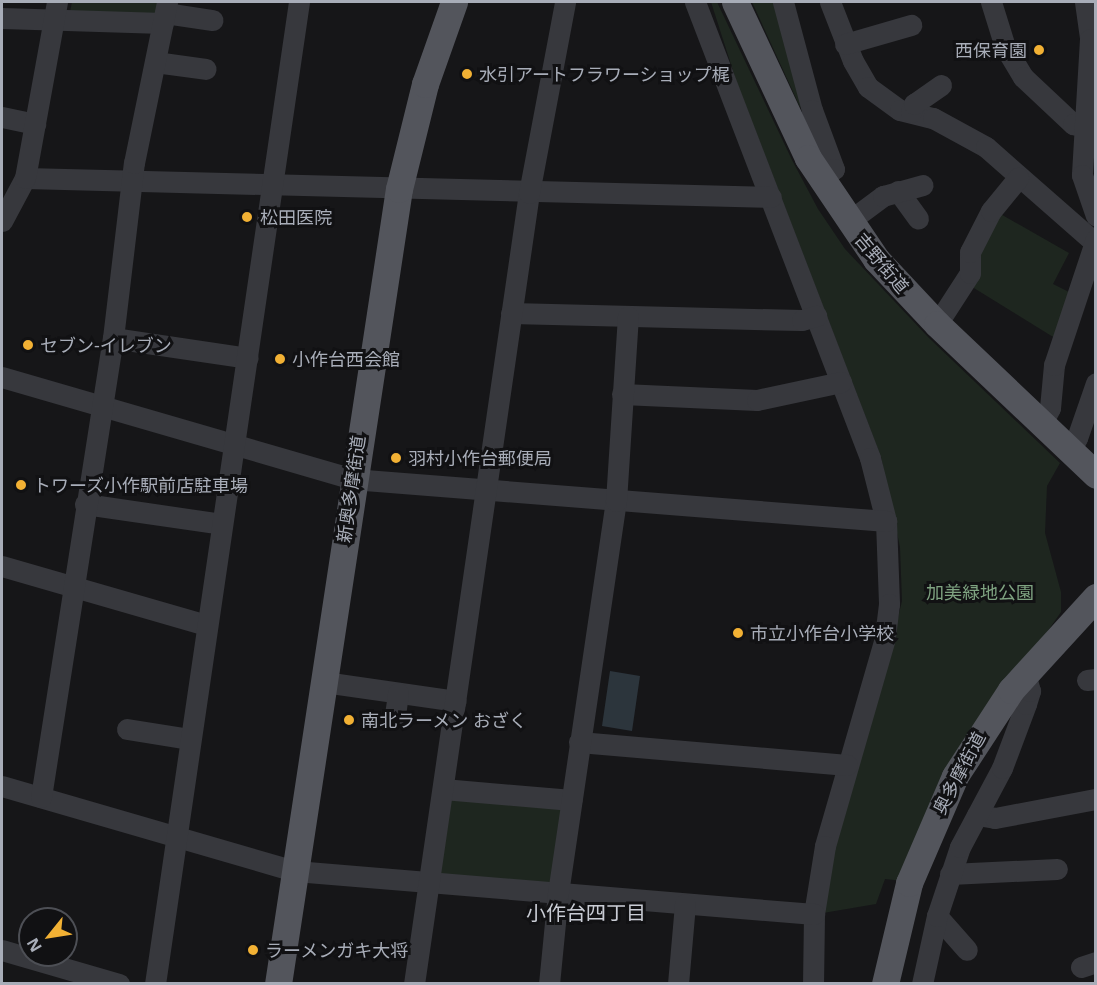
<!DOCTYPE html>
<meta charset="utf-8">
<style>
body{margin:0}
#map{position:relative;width:1097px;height:985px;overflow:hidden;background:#161618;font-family:"Open Sans","Noto Sans JP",sans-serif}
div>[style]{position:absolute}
.green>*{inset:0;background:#1e261f}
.water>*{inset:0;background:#2c353c}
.minor>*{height:21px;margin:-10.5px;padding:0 10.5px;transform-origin:10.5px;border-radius:10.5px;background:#37383d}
.major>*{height:27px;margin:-13.5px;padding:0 13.5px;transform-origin:13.5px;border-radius:13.5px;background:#53555c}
.dots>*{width:16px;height:16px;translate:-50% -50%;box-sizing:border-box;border:3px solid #111113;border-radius:50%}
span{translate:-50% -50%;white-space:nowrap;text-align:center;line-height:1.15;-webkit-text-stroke:6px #111113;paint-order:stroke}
.poi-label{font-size:18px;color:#a8adb8}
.right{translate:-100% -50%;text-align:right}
.left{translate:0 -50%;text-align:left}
.street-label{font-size:18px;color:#a8adb8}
.park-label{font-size:18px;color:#7fa381}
.neighbourhood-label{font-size:20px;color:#c9ccd4}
.frame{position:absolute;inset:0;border:3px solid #a8adb8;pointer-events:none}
.north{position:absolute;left:18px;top:907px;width:60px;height:60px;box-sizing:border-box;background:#111113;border:2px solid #4d4f55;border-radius:50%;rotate:240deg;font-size:16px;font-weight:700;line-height:24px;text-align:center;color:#a8adb8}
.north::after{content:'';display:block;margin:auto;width:21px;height:27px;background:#f2b134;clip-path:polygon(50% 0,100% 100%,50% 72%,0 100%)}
</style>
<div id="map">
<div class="green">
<div style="clip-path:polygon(72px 2px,165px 2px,159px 24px,68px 21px)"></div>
<div style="clip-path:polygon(711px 2px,717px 2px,792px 160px,818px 209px,845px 249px,929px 338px,1060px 463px,1047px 486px,1045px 533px,1061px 592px,1061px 612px,1033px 652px,904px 881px,885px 879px,876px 904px,823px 913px,832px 850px,884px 677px,902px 601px,900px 547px,881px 457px,736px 80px)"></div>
<div style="clip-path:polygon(752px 2px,779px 2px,805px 106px,800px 107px)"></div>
<div style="clip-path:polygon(997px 212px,1069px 253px,1053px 284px,1073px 294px,1058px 340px,969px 285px,973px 256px)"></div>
<div style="clip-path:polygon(449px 799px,563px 808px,552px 880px,547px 885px,443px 876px,438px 870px)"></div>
</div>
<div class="water">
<div style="clip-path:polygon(610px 671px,640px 676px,632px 731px,602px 726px)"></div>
</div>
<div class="minor">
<div style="left:695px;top:2px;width:488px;rotate:69deg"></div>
<div style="left:870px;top:458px;width:65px;rotate:75.7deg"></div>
<div style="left:886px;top:521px;width:83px;rotate:87.9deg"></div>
<div style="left:889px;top:604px;width:34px;rotate:97deg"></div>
<div style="left:885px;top:638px;width:216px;rotate:106.1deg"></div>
<div style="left:825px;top:846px;width:69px;rotate:99.2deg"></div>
<div style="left:814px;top:914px;width:70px;rotate:90.8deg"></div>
<div style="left:783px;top:2px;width:112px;rotate:75deg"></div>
<div style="left:812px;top:110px;width:63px;rotate:69.6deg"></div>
<div style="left:834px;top:169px;width:17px;rotate:147deg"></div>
<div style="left:830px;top:2px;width:63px;rotate:68.7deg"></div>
<div style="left:853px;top:61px;width:30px;rotate:60deg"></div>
<div style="left:868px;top:87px;width:39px;rotate:36deg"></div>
<div style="left:900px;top:110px;width:34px;rotate:14deg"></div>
<div style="left:933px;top:118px;width:60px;rotate:28.7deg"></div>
<div style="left:986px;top:147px;width:144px;rotate:41.3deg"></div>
<div style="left:991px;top:2px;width:47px;rotate:72.7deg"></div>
<div style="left:1005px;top:47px;width:35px;rotate:59deg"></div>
<div style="left:1023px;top:77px;width:69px;rotate:43.2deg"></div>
<div style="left:1073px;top:124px;width:9px;rotate:13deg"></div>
<div style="left:1085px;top:2px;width:37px;rotate:82deg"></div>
<div style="left:1090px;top:39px;width:136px;rotate:93.4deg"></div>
<div style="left:1082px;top:175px;width:43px;rotate:71.1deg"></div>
<div style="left:165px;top:13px;width:48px;rotate:8.5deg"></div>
<div style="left:2px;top:18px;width:161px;rotate:1.8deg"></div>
<div style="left:845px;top:44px;width:69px;rotate:-16.1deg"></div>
<div style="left:155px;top:62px;width:51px;rotate:7.8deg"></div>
<div style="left:911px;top:112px;width:9px;rotate:-69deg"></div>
<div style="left:914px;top:104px;width:33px;rotate:-35deg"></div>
<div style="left:2px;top:117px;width:34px;rotate:12deg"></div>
<div style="left:25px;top:178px;width:746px;rotate:1.46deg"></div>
<div style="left:898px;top:191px;width:34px;rotate:54deg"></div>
<div style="left:2px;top:221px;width:49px;rotate:-61.9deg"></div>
<div style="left:25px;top:178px;width:179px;rotate:-79.7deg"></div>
<div style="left:848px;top:222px;width:44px;rotate:-36.6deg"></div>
<div style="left:883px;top:196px;width:41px;rotate:-15.4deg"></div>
<div style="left:511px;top:313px;width:291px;rotate:1.4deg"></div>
<div style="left:802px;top:320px;width:15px;rotate:-16deg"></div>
<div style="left:937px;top:324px;width:61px;rotate:-57.1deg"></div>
<div style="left:970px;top:273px;width:21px;rotate:-90deg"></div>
<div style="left:970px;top:252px;width:46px;rotate:-62.9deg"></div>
<div style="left:991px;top:211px;width:43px;rotate:-50.7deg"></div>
<div style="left:113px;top:338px;width:136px;rotate:8.4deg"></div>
<div style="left:2px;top:377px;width:365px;rotate:16.2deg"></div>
<div style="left:352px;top:479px;width:536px;rotate:4.5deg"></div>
<div style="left:622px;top:394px;width:135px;rotate:2.5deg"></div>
<div style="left:757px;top:400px;width:86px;rotate:-12.1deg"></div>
<div style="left:1042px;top:423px;width:17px;rotate:-62deg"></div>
<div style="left:1050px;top:408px;width:43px;rotate:-84.7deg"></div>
<div style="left:1054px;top:365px;width:133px;rotate:-71.6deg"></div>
<div style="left:1069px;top:450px;width:14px;rotate:-56deg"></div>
<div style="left:1077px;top:438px;width:58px;rotate:-70.9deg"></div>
<div style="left:85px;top:504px;width:138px;rotate:8.3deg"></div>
<div style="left:2px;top:566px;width:213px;rotate:16.1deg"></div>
<div style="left:1087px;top:680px;width:9px;rotate:-6deg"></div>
<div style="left:324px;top:682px;width:133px;rotate:8.2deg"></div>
<div style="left:395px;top:715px;width:22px;rotate:-82deg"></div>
<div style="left:127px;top:729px;width:64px;rotate:9deg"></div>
<div style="left:579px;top:742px;width:269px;rotate:4.9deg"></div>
<div style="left:2px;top:786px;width:305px;rotate:16.2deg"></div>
<div style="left:295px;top:871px;width:521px;rotate:4.74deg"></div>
<div style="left:443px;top:789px;width:129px;rotate:4.9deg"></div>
<div style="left:41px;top:797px;width:465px;rotate:-81.1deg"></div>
<div style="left:113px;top:338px;width:176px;rotate:-83.2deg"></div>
<div style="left:134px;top:163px;width:164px;rotate:-78.4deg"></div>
<div style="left:977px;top:815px;width:18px;rotate:9deg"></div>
<div style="left:995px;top:818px;width:103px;rotate:-10.7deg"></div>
<div style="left:950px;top:874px;width:107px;rotate:-2.7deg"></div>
<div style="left:937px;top:916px;width:45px;rotate:48.6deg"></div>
<div style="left:2px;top:950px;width:122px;rotate:16.2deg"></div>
<div style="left:1081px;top:967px;width:16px;rotate:-18deg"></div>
<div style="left:155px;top:984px;width:993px;rotate:-81.66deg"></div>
<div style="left:414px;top:984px;width:799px;rotate:-81.73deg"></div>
<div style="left:529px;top:193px;width:194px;rotate:-79.3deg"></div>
<div style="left:549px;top:984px;width:91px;rotate:-84.4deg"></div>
<div style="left:558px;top:893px;width:396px;rotate:-81.6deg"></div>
<div style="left:616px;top:501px;width:185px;rotate:-86.3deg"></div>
<div style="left:678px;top:984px;width:80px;rotate:-85deg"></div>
<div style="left:922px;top:984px;width:70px;rotate:-77.6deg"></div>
<div style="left:937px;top:916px;width:73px;rotate:-71.6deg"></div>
<div style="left:960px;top:847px;width:89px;rotate:-62deg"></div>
<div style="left:1002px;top:768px;width:68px;rotate:-69.4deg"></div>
<div style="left:1026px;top:704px;width:14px;rotate:-73deg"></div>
<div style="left:1030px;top:691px;width:18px;rotate:-106deg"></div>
</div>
<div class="major">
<div style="left:735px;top:2px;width:172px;rotate:64.9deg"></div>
<div style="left:808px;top:158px;width:122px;rotate:56deg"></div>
<div style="left:876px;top:259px;width:89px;rotate:46.8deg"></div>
<div style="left:937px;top:324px;width:219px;rotate:43.5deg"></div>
<div style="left:278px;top:984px;width:804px;rotate:-81.35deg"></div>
<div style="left:399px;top:189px;width:108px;rotate:-76.1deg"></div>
<div style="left:425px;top:84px;width:87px;rotate:-70.5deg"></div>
<div style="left:885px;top:984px;width:104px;rotate:-76.6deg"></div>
<div style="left:909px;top:883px;width:116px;rotate:-66.7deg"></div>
<div style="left:955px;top:776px;width:103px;rotate:-56.9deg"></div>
<div style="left:1011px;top:690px;width:126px;rotate:-47.6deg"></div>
</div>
<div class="dots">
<div style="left:1039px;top:50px;background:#f2b134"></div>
<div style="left:467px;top:74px;background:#f2b134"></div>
<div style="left:247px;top:217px;background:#f2b134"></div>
<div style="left:28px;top:345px;background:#f2b134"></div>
<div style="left:280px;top:359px;background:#f2b134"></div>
<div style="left:396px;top:458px;background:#f2b134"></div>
<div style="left:21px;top:485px;background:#f2b134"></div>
<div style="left:738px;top:633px;background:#f2b134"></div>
<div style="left:349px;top:720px;background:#f2b134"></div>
<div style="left:253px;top:950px;background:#f2b134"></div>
</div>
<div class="poi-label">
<span class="right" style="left:1027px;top:50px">西保育園</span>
<span class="left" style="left:479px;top:74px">水引アートフラワーショップ梶</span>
<span class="left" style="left:260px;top:217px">松田医院</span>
<span class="left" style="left:40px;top:345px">セブン-イレブン</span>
<span class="left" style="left:292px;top:359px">小作台西会館</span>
<span class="left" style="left:408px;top:458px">羽村小作台郵便局</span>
<span class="left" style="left:33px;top:485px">トワーズ小作駅前店駐車場</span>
<span class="left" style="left:750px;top:633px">市立小作台小学校</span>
<span class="left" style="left:361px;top:720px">南北ラーメン おざく</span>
<span class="left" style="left:265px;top:950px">ラーメンガキ大将</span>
</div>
<div class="street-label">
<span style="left:882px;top:263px;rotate:50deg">吉野街道</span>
<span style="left:351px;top:489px;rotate:-82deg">新奥多摩街道</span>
<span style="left:959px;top:773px;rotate:-62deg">奥多摩街道</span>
</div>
<div class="park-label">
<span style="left:980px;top:592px">加美緑地公園</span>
</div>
<div class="neighbourhood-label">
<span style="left:586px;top:912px">小作台四丁目</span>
</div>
<div class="frame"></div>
<div class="north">N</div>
</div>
